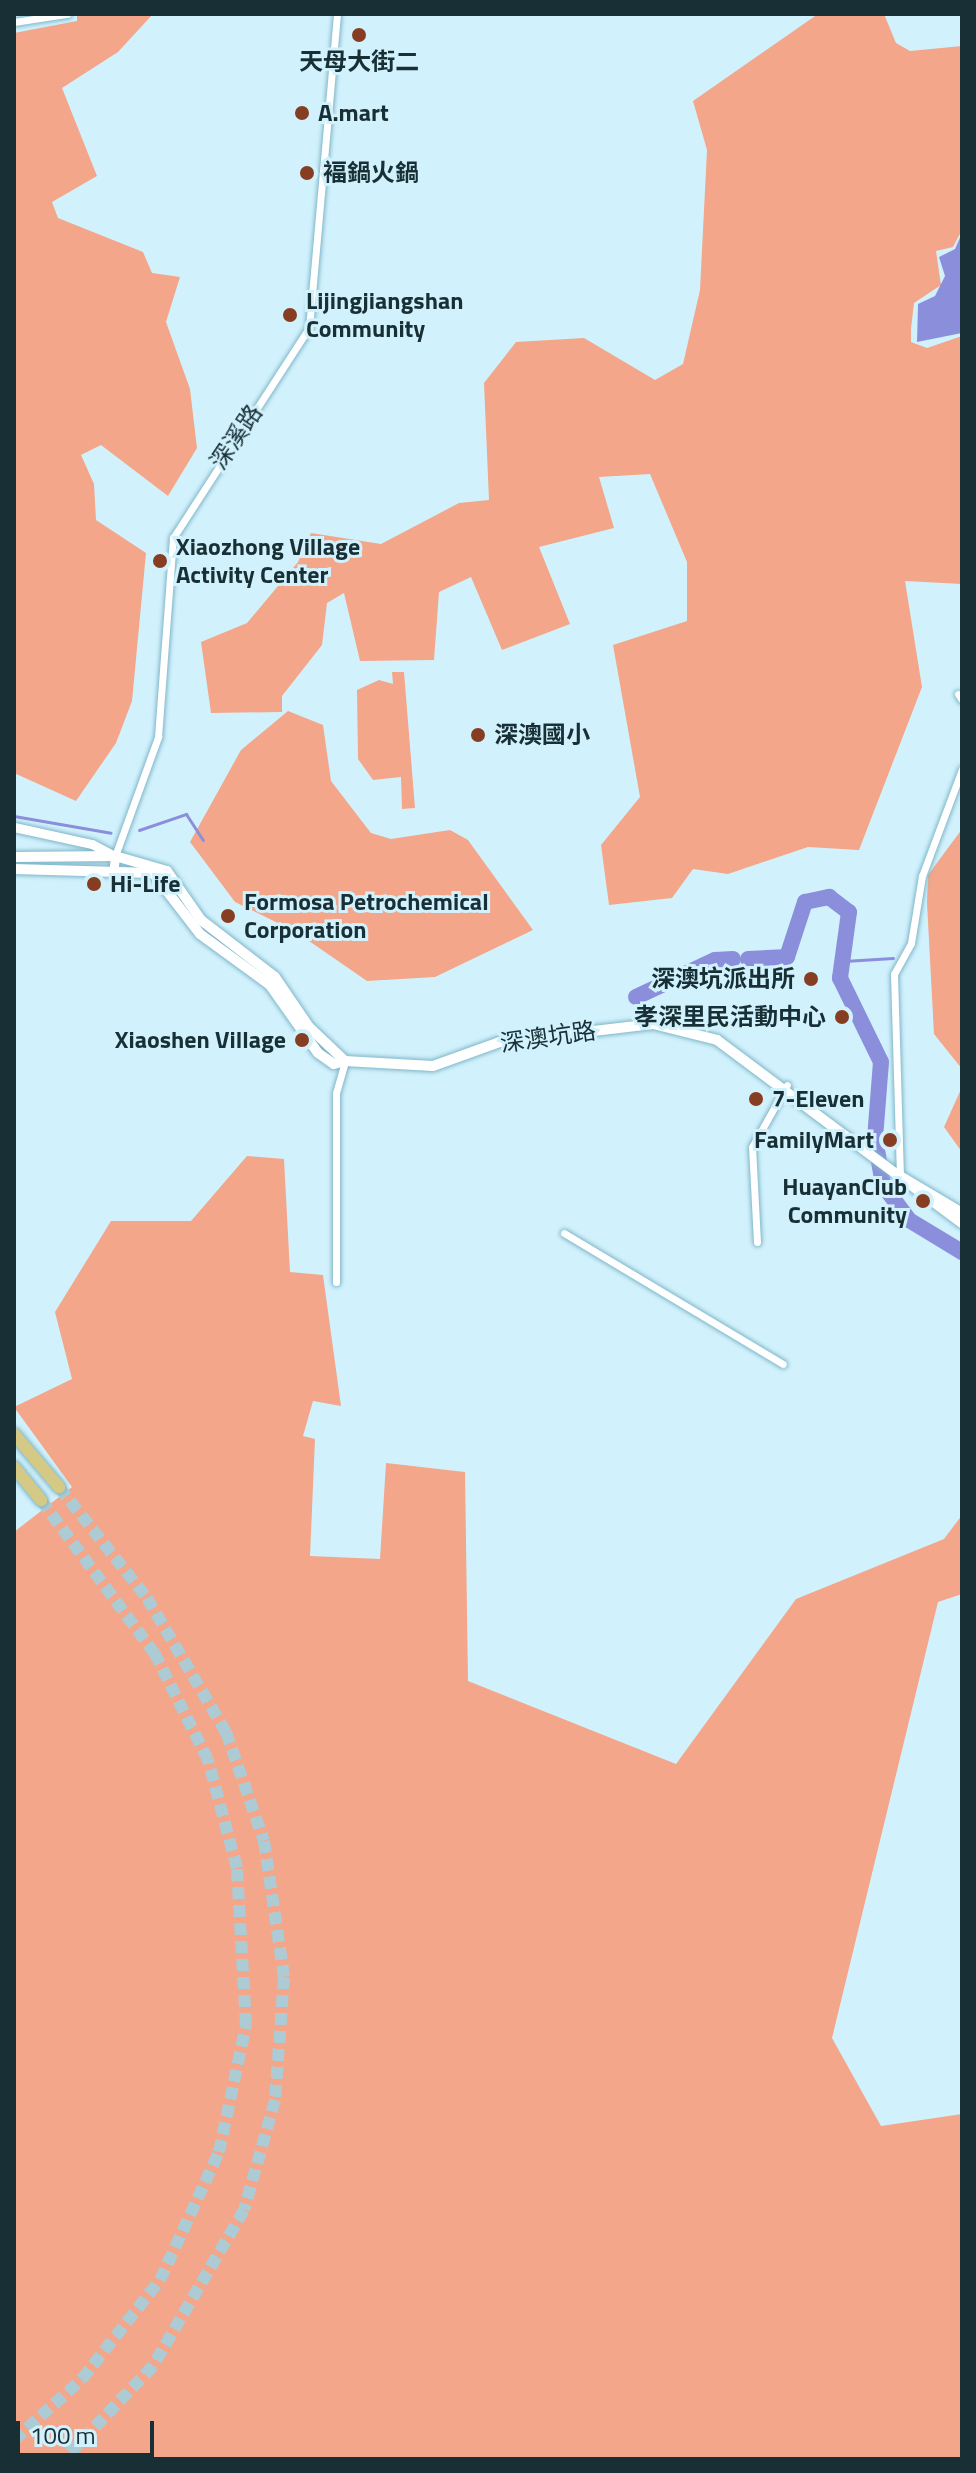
<!DOCTYPE html>
<meta charset="utf-8">
<style>
body{margin:0}
#map{position:relative;width:976px;height:2473px;overflow:hidden;background:#d1f2fd;font-family:"Titillium Web","Noto Sans TC",sans-serif}
div>[style]{position:absolute}
.green>*{inset:0;background:#f3a689}
.water>*{inset:0;background:#8b8fdb}
.stream>*{height:3px;margin:-1.5px;padding:0 1.5px;transform-origin:1.5px;border-radius:1.5px;background:#8b8fdb}
.river>*{height:16px;margin:-8px;padding:0 8px;transform-origin:8px;border-radius:8px;background:#8b8fdb}
.trunk-tunnel>*{height:12px;margin-top:-6px;transform-origin:0;background:repeating-linear-gradient(90deg,#accbd5 0 12px,transparent 0 18px)}
.roads{filter:drop-shadow(0 0 2px #80b6c8) drop-shadow(0 0 2px #80b6c8)}
.minor>*{height:7px;margin:-3.5px;padding:0 3.5px;transform-origin:3.5px;border-radius:3.5px;background:#fff}
.tertiary>*{height:9px;margin:-4.5px;padding:0 4.5px;transform-origin:4.5px;border-radius:4.5px;background:#fff}
.secondary>*{height:10px;margin:-5px;padding:0 5px;transform-origin:5px;border-radius:5px;background:#fff}
.trunk>*{height:12px;margin:-6px;padding:0 6px;transform-origin:6px;border-radius:6px;background:#d4ca86}
.dots>*{width:22px;height:22px;translate:-50% -50%;box-sizing:border-box;border:4px solid #d1f2fd;border-radius:50%}
span{translate:-50% -50%;white-space:nowrap;text-align:center;line-height:1.15;-webkit-text-stroke:6px #d1f2fd;paint-order:stroke}
.poi-label{font-size:24px;color:#192f36;font-weight:700}
.left{translate:0 -50%;text-align:left}
.right{translate:-100% -50%;text-align:right}
.street-label{font-size:24px;color:#192f36}
.frame{position:absolute;inset:0;border:16px solid #192f36;pointer-events:none}
.scale{position:absolute;left:16px;top:2421px;width:138px;height:36px;box-sizing:border-box;border:4px solid #192f36;border-top:0;padding-left:10px;font-size:24px;line-height:28px;white-space:nowrap;color:#192f36;-webkit-text-stroke:6px #d1f2fd;paint-order:stroke}
</style>
<div id="map">
<div class="green">
<div style="clip-path:polygon(77px 14px,153px 14px,118px 52px,62px 88px,97px 176px,52px 202px,58px 218px,143px 252px,152px 273px,180px 277px,166px 322px,190px 389px,197px 448px,168px 496px,101px 445px,81px 455px,94px 484px,96px 520px,146px 553px,132px 701px,116px 743px,76px 801px,14px 773px,14px 33px,77px 21px)"></div>
<div style="clip-path:polygon(818px 14px,884px 14px,896px 43px,910px 51px,962px 46px,962px 230px,953px 247px,936px 251px,941px 285px,914px 303px,911px 329px,911px 342px,927px 348px,962px 336px,962px 584px,905px 581px,922px 687px,859px 850px,808px 847px,728px 874px,693px 869px,672px 898px,609px 905px,601px 845px,640px 797px,613px 645px,687px 621px,687px 562px,650px 474px,599px 477px,614px 528px,539px 547px,570px 624px,502px 650px,471px 577px,439px 592px,434px 660px,360px 661px,344px 593px,327px 603px,322px 645px,282px 696px,282px 712px,211px 713px,201px 642px,247px 623px,298px 562px,311px 533px,381px 544px,459px 503px,489px 500px,484px 383px,516px 342px,584px 338px,655px 380px,683px 364px,700px 290px,707px 150px,693px 101px)"></div>
<div style="clip-path:polygon(392px 672px,404px 672px,415px 808px,402px 809px,401px 777px,373px 780px,358px 759px,357px 690px,379px 680px,393px 684px)"></div>
<div style="clip-path:polygon(288px 711px,323px 725px,331px 781px,371px 833px,391px 839px,450px 830px,468px 840px,533px 930px,435px 977px,367px 981px,296px 932px,235px 902px,190px 842px,241px 750px)"></div>
<div style="clip-path:polygon(962px 829px,962px 1069px,934px 1034px,927px 903px,928px 875px)"></div>
<div style="clip-path:polygon(962px 1087px,962px 1152px,944px 1127px)"></div>
<div style="clip-path:polygon(247px 1156px,284px 1159px,290px 1272px,323px 1275px,341px 1406px,313px 1401px,303px 1436px,315px 1439px,310px 1556px,380px 1559px,386px 1463px,465px 1472px,468px 1681px,676px 1764px,796px 1599px,944px 1539px,962px 1515px,962px 1594px,938px 1602px,832px 2038px,881px 2126px,962px 2114px,962px 2459px,14px 2459px,14px 1532px,72px 1487px,14px 1407px,72px 1379px,55px 1312px,111px 1221px,191px 1221px)"></div>
</div>
<div class="water">
<div style="clip-path:polygon(962px 233px,962px 333px,917px 342px,918px 304px,935px 296px,945px 276px,939px 257px,955px 249px)"></div>
</div>
<div class="stream">
<div style="left:14px;top:816px;width:98px;rotate:9.9deg"></div>
<div style="left:139px;top:830px;width:50px;rotate:-18.8deg"></div>
<div style="left:186px;top:814px;width:31px;rotate:57deg"></div>
<div style="left:844px;top:961px;width:49px;rotate:-3.5deg"></div>
</div>
<div class="river">
<div style="left:748px;top:959px;width:39px;rotate:-3deg"></div>
<div style="left:787px;top:957px;width:58px;rotate:-71.9deg"></div>
<div style="left:805px;top:902px;width:25px;rotate:-12deg"></div>
<div style="left:829px;top:897px;width:25px;rotate:37deg"></div>
<div style="left:849px;top:912px;width:67px;rotate:97.8deg"></div>
<div style="left:840px;top:978px;width:93px;rotate:64deg"></div>
<div style="left:881px;top:1062px;width:76px;rotate:94.5deg"></div>
<div style="left:875px;top:1138px;width:48px;rotate:80.3deg"></div>
<div style="left:883px;top:1185px;width:44px;rotate:53.4deg"></div>
<div style="left:909px;top:1220px;width:62px;rotate:31.1deg"></div>
<div style="left:636px;top:997px;width:87px;rotate:-25.1deg"></div>
<div style="left:715px;top:960px;width:18px;rotate:-3deg"></div>
</div>
<div class="trunk-tunnel">
<div style="left:59px;top:1487px;width:142px;rotate:51.6deg"></div>
<div style="left:147px;top:1598px;width:156px;rotate:59.5deg"></div>
<div style="left:226px;top:1732px;width:115px;rotate:70.8deg"></div>
<div style="left:264px;top:1841px;width:137px;rotate:81.6deg"></div>
<div style="left:284px;top:1977px;width:123px;rotate:94.2deg"></div>
<div style="left:275px;top:2100px;width:114px;rotate:105.7deg"></div>
<div style="left:244px;top:2210px;width:181px;rotate:120.3deg"></div>
<div style="left:153px;top:2366px;width:129px;rotate:133.7deg"></div>
<div style="left:14px;top:2440px;width:91px;rotate:-41.9deg"></div>
<div style="left:82px;top:2379px;width:126px;rotate:-51.8deg"></div>
<div style="left:160px;top:2280px;width:141px;rotate:-65.3deg"></div>
<div style="left:219px;top:2152px;width:130px;rotate:-78deg"></div>
<div style="left:246px;top:2025px;width:157px;rotate:-93.3deg"></div>
<div style="left:237px;top:1868px;width:112px;rotate:-105deg"></div>
<div style="left:208px;top:1760px;width:119px;rotate:-116.6deg"></div>
<div style="left:155px;top:1654px;width:192px;rotate:-126.5deg"></div>
</div>
<div class="roads">
<div class="minor">
<div style="left:14px;top:22px;width:54px;rotate:-8.6deg"></div>
<div style="left:958px;top:694px;width:7px;rotate:56deg"></div>
<div style="left:115px;top:856px;width:127px;rotate:-70.1deg"></div>
<div style="left:158px;top:737px;width:200px;rotate:-85.7deg"></div>
<div style="left:173px;top:538px;width:250px;rotate:-57.1deg"></div>
<div style="left:309px;top:328px;width:315px;rotate:-84.9deg"></div>
<div style="left:900px;top:1176px;width:202px;rotate:-91.7deg"></div>
<div style="left:894px;top:974px;width:35px;rotate:-61deg"></div>
<div style="left:911px;top:943px;width:68px;rotate:-80.7deg"></div>
<div style="left:922px;top:876px;width:114px;rotate:-69.5deg"></div>
<div style="left:564px;top:1233px;width:255px;rotate:30.9deg"></div>
<div style="left:757px;top:1242px;width:95px;rotate:-93deg"></div>
<div style="left:752px;top:1147px;width:71px;rotate:-60.6deg"></div>
<div style="left:336px;top:1282px;width:189px;rotate:-90deg"></div>
<div style="left:336px;top:1093px;width:33px;rotate:-74deg"></div>
</div>
<div class="tertiary">
<div style="left:14px;top:827px;width:80px;rotate:12.3deg"></div>
<div style="left:92px;top:844px;width:26px;rotate:28deg"></div>
<div style="left:115px;top:856px;width:10px;rotate:96deg"></div>
</div>
<div class="secondary">
<div style="left:14px;top:857px;width:101px;rotate:-0.6deg"></div>
<div style="left:115px;top:856px;width:54px;rotate:16.1deg"></div>
<div style="left:167px;top:871px;width:60px;rotate:55.2deg"></div>
<div style="left:201px;top:920px;width:93px;rotate:37.6deg"></div>
<div style="left:275px;top:977px;width:60px;rotate:55.8deg"></div>
<div style="left:309px;top:1027px;width:50px;rotate:43.4deg"></div>
<div style="left:345px;top:1061px;width:88px;rotate:3.3deg"></div>
<div style="left:433px;top:1066px;width:71px;rotate:-19.7deg"></div>
<div style="left:500px;top:1042px;width:154px;rotate:-6.7deg"></div>
<div style="left:653px;top:1024px;width:66px;rotate:14deg"></div>
<div style="left:717px;top:1040px;width:306px;rotate:36.8deg"></div>
<div style="left:14px;top:869px;width:139px;rotate:1.6deg"></div>
<div style="left:153px;top:873px;width:77px;rotate:52.4deg"></div>
<div style="left:200px;top:934px;width:87px;rotate:36.1deg"></div>
<div style="left:270px;top:985px;width:83px;rotate:54.8deg"></div>
<div style="left:318px;top:1053px;width:19px;rotate:35deg"></div>
<div style="left:334px;top:1064px;width:11px;rotate:-15deg"></div>
<div style="left:900px;top:1176px;width:72px;rotate:30.8deg"></div>
</div>
<div class="trunk">
<div style="left:14px;top:1434px;width:70px;rotate:49.7deg"></div>
<div style="left:14px;top:1467px;width:43px;rotate:50.7deg"></div>
</div>
</div>
<div class="dots">
<div style="left:359px;top:35px;background:#863d21"></div>
<div style="left:302px;top:113px;background:#863d21"></div>
<div style="left:307px;top:173px;background:#863d21"></div>
<div style="left:290px;top:315px;background:#863d21"></div>
<div style="left:160px;top:561px;background:#863d21"></div>
<div style="left:478px;top:735px;background:#863d21"></div>
<div style="left:94px;top:884px;background:#863d21"></div>
<div style="left:228px;top:916px;background:#863d21"></div>
<div style="left:811px;top:979px;background:#863d21"></div>
<div style="left:842px;top:1017px;background:#863d21"></div>
<div style="left:302px;top:1040px;background:#863d21"></div>
<div style="left:756px;top:1099px;background:#863d21"></div>
<div style="left:890px;top:1140px;background:#863d21"></div>
<div style="left:923px;top:1201px;background:#863d21"></div>
</div>
<div class="poi-label">
<span style="left:359px;top:62px">天母大街二</span>
<span class="left" style="left:318px;top:113px">A.mart</span>
<span class="left" style="left:323px;top:173px">褔鍋火鍋</span>
<span class="left" style="left:306px;top:315px">Lijingjiangshan<br>Community</span>
<span class="left" style="left:176px;top:561px">Xiaozhong Village<br>Activity Center</span>
<span class="left" style="left:494px;top:735px">深澳國小</span>
<span class="left" style="left:110px;top:884px">Hi-Life</span>
<span class="left" style="left:244px;top:916px">Formosa Petrochemical<br>Corporation</span>
<span class="right" style="left:795px;top:979px">深澳坑派出所</span>
<span class="right" style="left:826px;top:1017px">孝深里民活動中心</span>
<span class="right" style="left:286px;top:1040px">Xiaoshen Village</span>
<span class="left" style="left:772px;top:1099px">7-Eleven</span>
<span class="right" style="left:874px;top:1140px">FamilyMart</span>
<span class="right" style="left:907px;top:1201px">HuayanClub<br>Community</span>
</div>
<div class="street-label">
<span style="left:236px;top:437px;rotate:-56deg">深溪路</span>
<span style="left:548px;top:1037px;rotate:-8deg">深澳坑路</span>
</div>
<div class="frame"></div>
<div class="scale">100 m</div>
</div>
